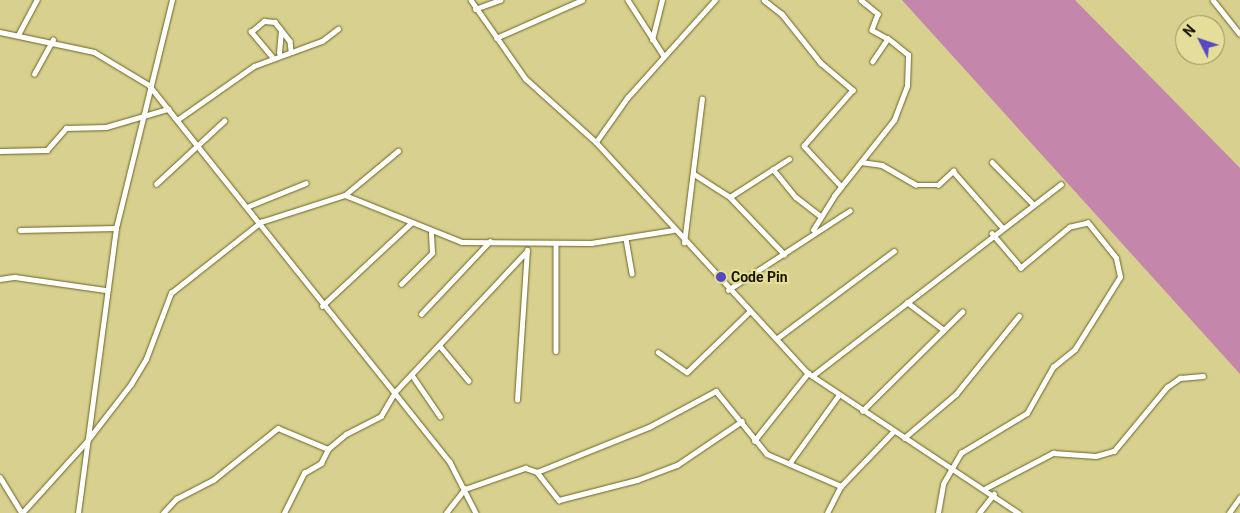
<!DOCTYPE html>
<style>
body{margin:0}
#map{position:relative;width:1240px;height:513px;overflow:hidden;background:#d8d08e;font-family:Roboto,sans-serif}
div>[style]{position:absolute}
.green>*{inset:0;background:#c586ac}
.roads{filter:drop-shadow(0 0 1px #6b6421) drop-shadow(0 0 1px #6b6421)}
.minor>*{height:4.5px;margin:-2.25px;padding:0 2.25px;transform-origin:2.25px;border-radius:2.25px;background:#fff}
.dots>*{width:14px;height:14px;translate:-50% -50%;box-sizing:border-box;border:2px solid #e5de9a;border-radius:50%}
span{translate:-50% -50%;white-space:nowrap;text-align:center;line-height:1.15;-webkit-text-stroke:4.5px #e5de9a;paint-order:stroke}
.poi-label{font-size:14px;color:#1a1700;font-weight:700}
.left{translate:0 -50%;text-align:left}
.north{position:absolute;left:1175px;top:15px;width:50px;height:50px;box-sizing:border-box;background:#e5de9a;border:1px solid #948e5c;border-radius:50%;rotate:311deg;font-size:14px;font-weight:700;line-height:20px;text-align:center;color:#1a1700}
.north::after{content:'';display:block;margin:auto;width:18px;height:22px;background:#574ac1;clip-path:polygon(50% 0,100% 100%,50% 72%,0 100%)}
</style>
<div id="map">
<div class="green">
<div style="clip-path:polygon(902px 0,1075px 0,1240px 168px,1240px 374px)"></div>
</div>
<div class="roads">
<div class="minor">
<div style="left:471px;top:0;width:96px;rotate:55.2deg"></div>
<div style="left:526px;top:79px;width:94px;rotate:42deg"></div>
<div style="left:596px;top:142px;width:314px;rotate:47.5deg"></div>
<div style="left:808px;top:373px;width:253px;rotate:33.6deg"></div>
<div style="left:628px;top:0;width:67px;rotate:57.3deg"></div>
<div style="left:764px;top:0;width:23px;rotate:38deg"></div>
<div style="left:782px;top:14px;width:63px;rotate:51.5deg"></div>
<div style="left:821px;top:63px;width:42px;rotate:40.2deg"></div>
<div style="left:853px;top:90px;width:74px;rotate:131.2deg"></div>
<div style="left:804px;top:146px;width:54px;rotate:47.2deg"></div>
<div style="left:861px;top:0;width:22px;rotate:39deg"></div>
<div style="left:878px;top:14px;width:17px;rotate:111deg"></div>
<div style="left:872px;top:30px;width:18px;rotate:29deg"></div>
<div style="left:888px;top:39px;width:27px;rotate:124deg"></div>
<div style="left:1213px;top:0;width:43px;rotate:51.5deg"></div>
<div style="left:475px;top:9px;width:27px;rotate:-20deg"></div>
<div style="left:0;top:32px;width:96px;rotate:12deg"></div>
<div style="left:94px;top:52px;width:64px;rotate:31deg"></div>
<div style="left:149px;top:85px;width:482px;rotate:51.4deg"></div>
<div style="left:450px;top:462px;width:57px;rotate:63deg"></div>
<div style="left:18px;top:35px;width:40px;rotate:-62deg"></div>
<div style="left:496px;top:38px;width:94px;rotate:-23.8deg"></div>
<div style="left:652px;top:40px;width:41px;rotate:-76deg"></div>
<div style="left:279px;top:53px;width:21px;rotate:-85deg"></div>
<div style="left:272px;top:57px;width:33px;rotate:-130deg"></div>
<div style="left:251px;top:32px;width:17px;rotate:-40deg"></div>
<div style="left:264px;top:21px;width:11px;rotate:5deg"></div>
<div style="left:275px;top:22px;width:24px;rotate:52deg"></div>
<div style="left:290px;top:41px;width:9px;rotate:84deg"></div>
<div style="left:34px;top:74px;width:39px;rotate:-61deg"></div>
<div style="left:177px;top:120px;width:94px;rotate:-35deg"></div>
<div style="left:254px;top:66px;width:72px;rotate:-20.2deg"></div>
<div style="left:322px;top:41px;width:20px;rotate:-37deg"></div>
<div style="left:596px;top:142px;width:54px;rotate:-54.8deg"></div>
<div style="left:627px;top:98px;width:132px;rotate:-48.1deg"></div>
<div style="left:0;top:151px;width:47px;rotate:-1.2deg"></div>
<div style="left:47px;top:150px;width:29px;rotate:-49deg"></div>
<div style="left:66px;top:128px;width:40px;rotate:-1.4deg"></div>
<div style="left:106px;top:127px;width:65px;rotate:-16.2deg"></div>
<div style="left:861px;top:162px;width:21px;rotate:8deg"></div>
<div style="left:882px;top:165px;width:39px;rotate:30deg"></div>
<div style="left:916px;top:185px;width:22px"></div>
<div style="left:938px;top:185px;width:21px;rotate:-43deg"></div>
<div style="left:953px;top:171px;width:74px;rotate:48.8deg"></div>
<div style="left:992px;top:162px;width:57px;rotate:45.7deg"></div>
<div style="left:773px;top:169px;width:36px;rotate:51deg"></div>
<div style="left:796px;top:197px;width:31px;rotate:38deg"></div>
<div style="left:694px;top:174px;width:43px;rotate:32.6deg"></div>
<div style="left:730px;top:197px;width:79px;rotate:46.5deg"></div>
<div style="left:156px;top:184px;width:93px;rotate:-42.8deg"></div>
<div style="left:345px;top:195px;width:69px;rotate:-39.7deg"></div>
<div style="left:730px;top:197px;width:70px;rotate:-32.8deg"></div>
<div style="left:249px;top:206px;width:61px;rotate:-22deg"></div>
<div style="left:20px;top:230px;width:96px;rotate:-1.2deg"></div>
<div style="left:813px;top:230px;width:40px;rotate:-58deg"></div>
<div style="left:834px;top:196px;width:97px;rotate:-51.7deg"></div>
<div style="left:894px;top:120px;width:36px;rotate:-69deg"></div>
<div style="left:907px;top:86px;width:31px;rotate:-88deg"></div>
<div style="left:908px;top:55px;width:26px;rotate:-141deg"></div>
<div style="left:626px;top:239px;width:35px;rotate:80deg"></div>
<div style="left:684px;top:243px;width:145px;rotate:-82.9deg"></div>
<div style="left:556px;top:244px;width:107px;rotate:90deg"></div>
<div style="left:0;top:279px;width:15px;rotate:-8deg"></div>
<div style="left:15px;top:277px;width:91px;rotate:8.2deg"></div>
<div style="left:401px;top:284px;width:44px;rotate:-45deg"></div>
<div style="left:432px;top:253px;width:20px;rotate:-93deg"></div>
<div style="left:728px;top:290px;width:145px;rotate:-33.1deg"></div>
<div style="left:907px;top:302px;width:46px;rotate:37.1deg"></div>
<div style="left:322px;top:306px;width:122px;rotate:-43deg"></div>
<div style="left:421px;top:314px;width:100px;rotate:-46.6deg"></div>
<div style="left:776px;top:339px;width:147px;rotate:-36.7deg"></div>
<div style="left:440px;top:346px;width:45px;rotate:50.4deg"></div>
<div style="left:658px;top:352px;width:35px;rotate:35deg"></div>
<div style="left:687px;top:372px;width:86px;rotate:-44.1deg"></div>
<div style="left:412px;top:375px;width:50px;rotate:55.7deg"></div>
<div style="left:812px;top:376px;width:314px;rotate:-37.6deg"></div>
<div style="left:517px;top:400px;width:150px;rotate:-86.2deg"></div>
<div style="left:862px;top:411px;width:141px;rotate:-44.7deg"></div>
<div style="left:904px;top:438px;width:68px;rotate:-40.2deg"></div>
<div style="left:956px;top:394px;width:100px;rotate:-51.1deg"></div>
<div style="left:754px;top:441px;width:87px;rotate:-51.5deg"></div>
<div style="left:789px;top:464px;width:84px;rotate:-54.2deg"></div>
<div style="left:537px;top:472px;width:121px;rotate:-21.9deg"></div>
<div style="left:649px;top:427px;width:76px;rotate:-28.2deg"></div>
<div style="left:716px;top:391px;width:81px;rotate:51deg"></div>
<div style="left:767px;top:454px;width:81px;rotate:23.4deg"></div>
<div style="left:0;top:477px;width:42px;rotate:58.6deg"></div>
<div style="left:986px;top:488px;width:76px;rotate:-27.6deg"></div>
<div style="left:1053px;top:453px;width:43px;rotate:4deg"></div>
<div style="left:1096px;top:456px;width:19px;rotate:-16deg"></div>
<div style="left:1114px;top:451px;width:83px;rotate:-50.4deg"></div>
<div style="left:1167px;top:387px;width:16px;rotate:-35deg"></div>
<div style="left:1180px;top:378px;width:23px;rotate:-5deg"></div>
<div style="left:22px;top:513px;width:97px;rotate:-47.9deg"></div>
<div style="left:87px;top:441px;width:72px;rotate:-52.3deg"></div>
<div style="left:131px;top:384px;width:29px;rotate:-59deg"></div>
<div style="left:146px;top:359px;width:71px;rotate:-69.3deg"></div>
<div style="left:171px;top:293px;width:115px;rotate:-38.3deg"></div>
<div style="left:261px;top:222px;width:88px;rotate:-17.8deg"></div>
<div style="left:345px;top:195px;width:126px;rotate:21.9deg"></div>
<div style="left:462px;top:242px;width:129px;rotate:0.4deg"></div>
<div style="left:591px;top:243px;width:83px;rotate:-9deg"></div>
<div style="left:78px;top:513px;width:288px;rotate:-82.4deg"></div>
<div style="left:116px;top:228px;width:235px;rotate:-76.2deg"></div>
<div style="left:163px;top:513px;width:19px;rotate:-47deg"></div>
<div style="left:176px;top:499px;width:42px;rotate:-27.2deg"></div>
<div style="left:213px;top:480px;width:83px;rotate:-38.7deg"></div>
<div style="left:278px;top:428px;width:54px;rotate:22.8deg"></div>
<div style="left:284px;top:513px;width:45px;rotate:-63.4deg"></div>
<div style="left:304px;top:473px;width:20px;rotate:-30deg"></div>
<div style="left:321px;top:463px;width:16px;rotate:-63deg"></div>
<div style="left:328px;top:449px;width:23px;rotate:-40deg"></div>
<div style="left:346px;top:434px;width:39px;rotate:-27deg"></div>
<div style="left:381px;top:416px;width:28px;rotate:-60deg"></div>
<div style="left:395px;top:392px;width:193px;rotate:-46.9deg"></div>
<div style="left:446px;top:513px;width:31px;rotate:-52deg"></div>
<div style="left:465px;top:489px;width:64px;rotate:-19.3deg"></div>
<div style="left:525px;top:468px;width:13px;rotate:18deg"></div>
<div style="left:537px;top:472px;width:36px;rotate:52deg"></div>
<div style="left:559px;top:500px;width:81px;rotate:-14.4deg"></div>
<div style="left:637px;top:480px;width:43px;rotate:-20.6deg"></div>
<div style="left:677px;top:465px;width:78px;rotate:-34.1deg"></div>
<div style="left:827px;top:513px;width:30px;rotate:-63deg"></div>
<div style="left:841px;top:486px;width:76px;rotate:-46.1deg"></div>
<div style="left:938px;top:513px;width:29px;rotate:-80deg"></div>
<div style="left:943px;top:484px;width:36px;rotate:-60deg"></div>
<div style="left:961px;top:453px;width:77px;rotate:-31.2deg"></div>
<div style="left:1027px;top:413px;width:53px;rotate:-60.5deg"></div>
<div style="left:1053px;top:367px;width:28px;rotate:-39deg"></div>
<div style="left:1075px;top:349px;width:85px;rotate:-58deg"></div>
<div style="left:1120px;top:277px;width:19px;rotate:-102deg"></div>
<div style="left:1116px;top:258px;width:45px;rotate:-128.7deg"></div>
<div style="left:1088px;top:223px;width:18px;rotate:167deg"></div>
<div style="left:1070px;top:227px;width:64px;rotate:140.1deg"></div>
<div style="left:1021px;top:268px;width:45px;rotate:-130.5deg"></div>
<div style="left:979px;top:513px;width:24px;rotate:-52deg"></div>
<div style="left:1229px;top:513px;width:19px;rotate:-55deg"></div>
</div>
</div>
<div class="dots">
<div style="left:721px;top:277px;background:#574ac1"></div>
</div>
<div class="poi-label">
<span class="left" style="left:731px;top:277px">Code Pin</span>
</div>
<div class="north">N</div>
</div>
